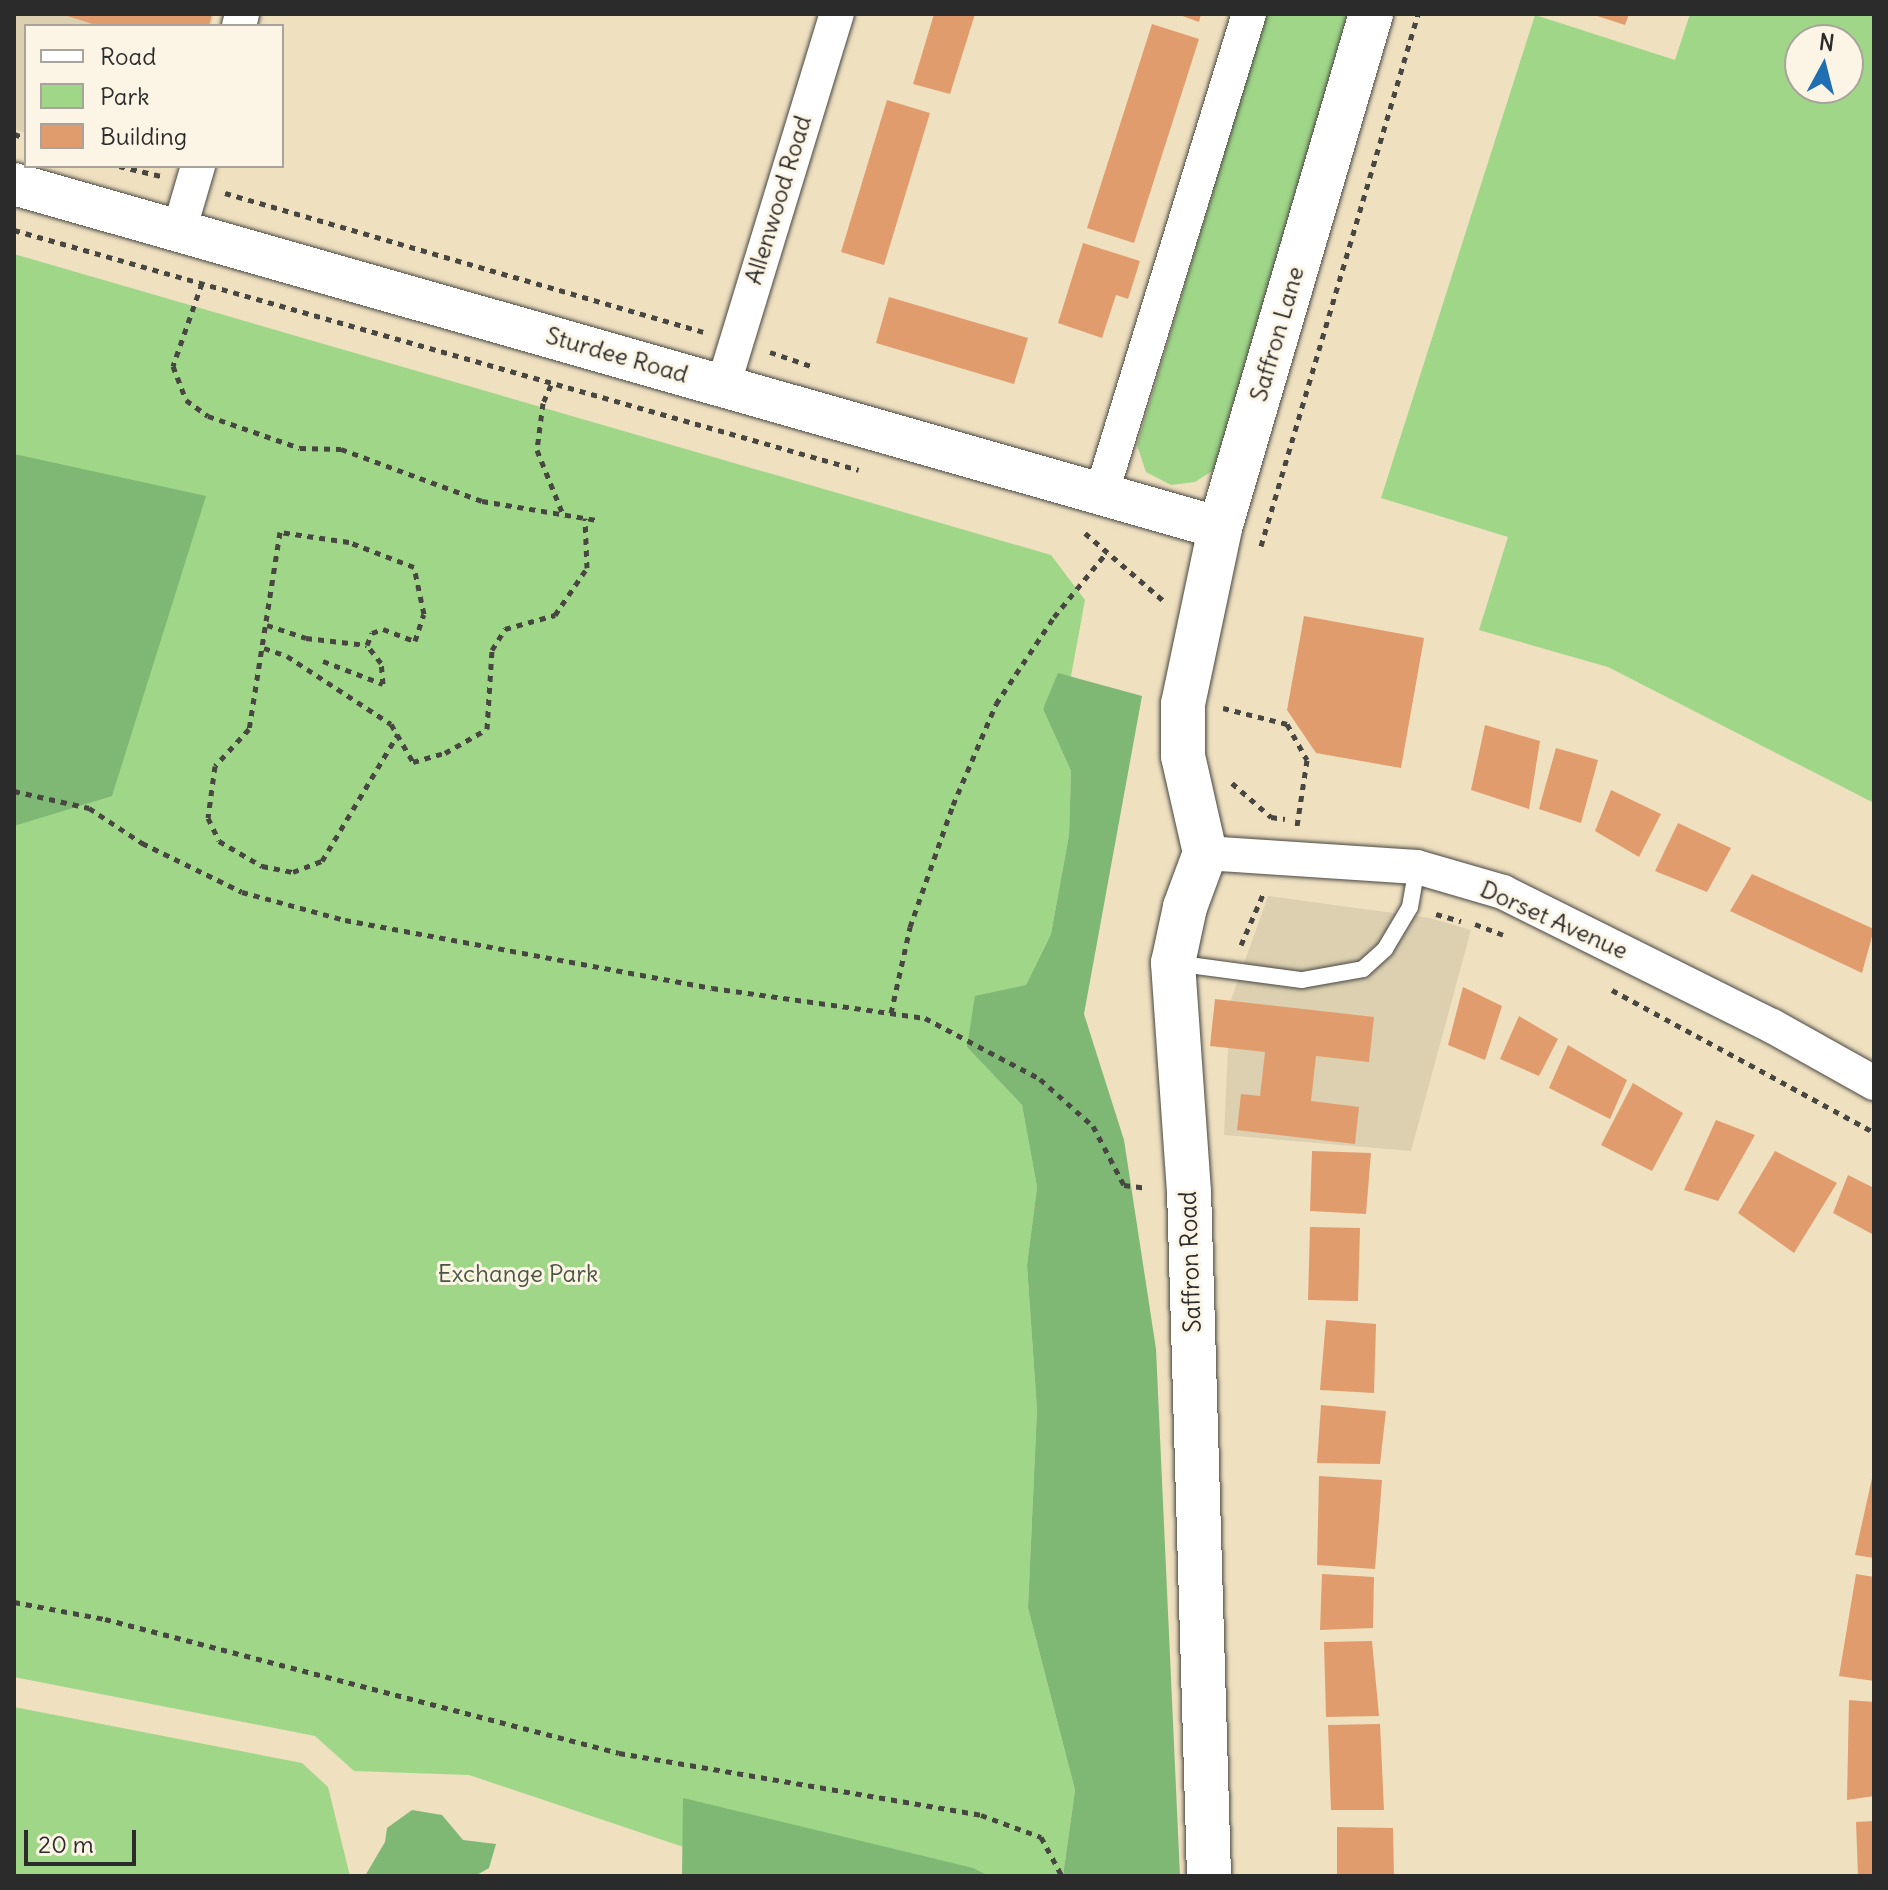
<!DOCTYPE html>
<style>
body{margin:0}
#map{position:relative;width:1888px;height:1890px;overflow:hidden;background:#efe0c0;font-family:Delius,sans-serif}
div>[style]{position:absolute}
.built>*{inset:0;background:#dcd0b1}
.green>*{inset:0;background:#9fd688}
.forest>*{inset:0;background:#7fb774}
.building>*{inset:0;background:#e19c6e}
.path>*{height:5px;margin-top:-2.5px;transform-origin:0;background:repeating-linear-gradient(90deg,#484641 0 6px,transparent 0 12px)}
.roads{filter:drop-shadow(0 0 2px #484641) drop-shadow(0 0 2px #484641)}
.service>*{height:16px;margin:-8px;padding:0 8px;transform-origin:8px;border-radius:8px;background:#fff}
.minor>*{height:34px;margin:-17px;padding:0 17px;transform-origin:17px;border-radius:17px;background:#fff}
.tertiary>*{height:42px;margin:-21px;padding:0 21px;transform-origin:21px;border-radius:21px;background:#fff}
.secondary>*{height:44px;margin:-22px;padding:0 22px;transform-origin:22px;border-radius:22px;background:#fff}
span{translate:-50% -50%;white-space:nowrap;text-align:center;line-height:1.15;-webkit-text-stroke:6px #fcf5e5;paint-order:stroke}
.street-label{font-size:24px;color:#2b2b2b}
.park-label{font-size:24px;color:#485642}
.frame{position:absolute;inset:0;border:16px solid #2b2b2b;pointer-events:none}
.legend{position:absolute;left:24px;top:24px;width:260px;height:144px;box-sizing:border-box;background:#fcf5e5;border:2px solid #a8a49b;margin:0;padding:10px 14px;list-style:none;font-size:24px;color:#2b2b2b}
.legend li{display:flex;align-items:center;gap:16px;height:40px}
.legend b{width:40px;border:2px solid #a8a49b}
.north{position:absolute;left:1784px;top:24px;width:80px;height:80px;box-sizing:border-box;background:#fcf5e5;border:2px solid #a8a49b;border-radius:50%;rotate:7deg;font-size:22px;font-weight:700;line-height:32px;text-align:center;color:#2b2b2b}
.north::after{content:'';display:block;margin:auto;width:28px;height:36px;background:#1f6fb2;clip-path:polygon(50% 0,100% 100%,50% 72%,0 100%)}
.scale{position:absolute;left:24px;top:1830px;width:112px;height:36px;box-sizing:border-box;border:4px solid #2b2b2b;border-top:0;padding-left:10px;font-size:24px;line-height:28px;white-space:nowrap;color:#2b2b2b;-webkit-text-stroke:6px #fcf5e5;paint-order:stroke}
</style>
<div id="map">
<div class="built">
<div style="clip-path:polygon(14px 14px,214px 14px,211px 26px,26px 26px,26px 133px,14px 129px)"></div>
<div style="clip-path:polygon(1268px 896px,1430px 918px,1471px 930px,1411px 1151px,1224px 1135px,1230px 1003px)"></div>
</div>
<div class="green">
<div style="clip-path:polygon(1266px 14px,1349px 14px,1215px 469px,1195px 482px,1171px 485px,1146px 472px,1137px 445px)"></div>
<div style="clip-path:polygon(evenodd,1690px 14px,1874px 14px,1874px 803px,1608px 667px,1479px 630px,1508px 537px,1381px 498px,1535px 15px,1675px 60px,1690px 14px,1848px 40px,1848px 88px,1800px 88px,1800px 40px,1848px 40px)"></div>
<div style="clip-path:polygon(14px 254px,1051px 555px,1085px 600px,1071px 676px,1043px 709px,1071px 771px,1069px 835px,1051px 934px,1026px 985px,967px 1047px,1022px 1105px,1037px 1187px,1027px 1265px,1037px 1410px,1028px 1608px,1075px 1790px,1063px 1876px,770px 1876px,469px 1775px,354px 1771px,315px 1736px,14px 1677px)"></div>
<div style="clip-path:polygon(14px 1707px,302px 1763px,328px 1787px,350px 1876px,14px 1876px)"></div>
</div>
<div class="forest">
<div style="clip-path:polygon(14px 454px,206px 496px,112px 796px,14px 826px)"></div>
<div style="clip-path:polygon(1058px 673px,1142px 696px,1084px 1014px,1124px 1140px,1156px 1349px,1180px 1876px,1063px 1876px,1075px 1790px,1028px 1608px,1037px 1410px,1027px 1265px,1037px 1187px,1022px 1105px,967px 1047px,975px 996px,1026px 985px,1051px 934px,1069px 835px,1071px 771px,1043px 709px)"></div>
<div style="clip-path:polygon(683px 1798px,973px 1868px,989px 1876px,682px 1876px)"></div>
<div style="clip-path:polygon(412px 1810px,442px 1815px,463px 1840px,496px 1844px,489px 1868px,475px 1876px,365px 1876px,385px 1842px,387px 1828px)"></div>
</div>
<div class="building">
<div style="clip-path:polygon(61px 14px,212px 14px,209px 26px,99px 26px)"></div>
<div style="clip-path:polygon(934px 14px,975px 14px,950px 94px,913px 84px)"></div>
<div style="clip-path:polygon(1177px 14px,1201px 14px,1199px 22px)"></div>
<div style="clip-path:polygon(1591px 14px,1629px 14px,1625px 25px)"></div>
<div style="clip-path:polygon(1152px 24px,1199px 39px,1134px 243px,1087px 228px)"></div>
<div style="clip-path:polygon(887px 100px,930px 113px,884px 265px,841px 252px)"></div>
<div style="clip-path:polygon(1083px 243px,1140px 261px,1128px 299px,1116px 295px,1102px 338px,1058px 323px)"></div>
<div style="clip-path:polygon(889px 297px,1028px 338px,1014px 384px,876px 343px)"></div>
<div style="clip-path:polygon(1304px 616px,1424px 638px,1401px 768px,1316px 753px,1287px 710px)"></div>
<div style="clip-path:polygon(1485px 725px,1540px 741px,1529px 809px,1471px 790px)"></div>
<div style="clip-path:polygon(1556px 748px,1598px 760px,1581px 823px,1539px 809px)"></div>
<div style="clip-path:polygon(1611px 790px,1661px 814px,1639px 857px,1595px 831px)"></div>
<div style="clip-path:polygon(1678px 823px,1731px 848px,1707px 892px,1655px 871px)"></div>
<div style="clip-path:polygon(1752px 874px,1874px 929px,1862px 973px,1730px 911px)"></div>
<div style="clip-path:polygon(1463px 987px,1502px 1006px,1485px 1060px,1448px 1045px)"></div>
<div style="clip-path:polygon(1215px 999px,1374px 1017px,1369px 1062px,1316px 1056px,1311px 1101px,1359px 1107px,1355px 1144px,1237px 1130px,1241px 1094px,1260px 1096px,1265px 1052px,1210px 1046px)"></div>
<div style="clip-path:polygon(1519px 1016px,1558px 1039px,1539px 1076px,1500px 1059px)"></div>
<div style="clip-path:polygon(1568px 1045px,1627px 1080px,1610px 1119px,1549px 1088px)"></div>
<div style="clip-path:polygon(1633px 1083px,1683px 1113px,1652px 1171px,1601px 1145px)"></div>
<div style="clip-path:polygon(1716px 1120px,1755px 1135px,1718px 1201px,1684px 1190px)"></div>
<div style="clip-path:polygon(1312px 1151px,1371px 1153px,1366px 1214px,1310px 1211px)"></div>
<div style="clip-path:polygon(1775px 1151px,1837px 1183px,1794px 1253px,1738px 1213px)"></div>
<div style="clip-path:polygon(1848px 1175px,1874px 1188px,1874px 1235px,1833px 1213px)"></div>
<div style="clip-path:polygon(1310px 1227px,1360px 1228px,1358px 1301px,1308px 1300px)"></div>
<div style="clip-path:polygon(1326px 1320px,1376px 1324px,1374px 1393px,1320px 1390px)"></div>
<div style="clip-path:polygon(1321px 1405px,1386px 1411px,1380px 1464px,1317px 1463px)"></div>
<div style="clip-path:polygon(1874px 1469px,1874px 1558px,1855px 1555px)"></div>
<div style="clip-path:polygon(1319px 1476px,1382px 1480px,1375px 1569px,1317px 1565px)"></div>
<div style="clip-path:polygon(1322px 1574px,1374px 1577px,1373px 1628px,1320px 1630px)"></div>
<div style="clip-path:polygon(1856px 1574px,1874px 1577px,1874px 1681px,1839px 1676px)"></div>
<div style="clip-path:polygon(1372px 1641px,1379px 1716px,1326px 1717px,1324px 1642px)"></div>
<div style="clip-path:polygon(1849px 1700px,1874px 1702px,1874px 1796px,1847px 1800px)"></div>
<div style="clip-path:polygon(1380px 1724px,1384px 1810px,1331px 1810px,1328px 1725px)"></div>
<div style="clip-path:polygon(1874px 1821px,1874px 1876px,1858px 1876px,1856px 1822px)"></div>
<div style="clip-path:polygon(1337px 1827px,1393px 1828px,1394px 1876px,1337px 1876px)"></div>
</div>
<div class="path">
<div style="left:14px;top:134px;width:13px;rotate:18deg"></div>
<div style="left:119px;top:166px;width:43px;rotate:13.4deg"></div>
<div style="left:225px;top:193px;width:498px;rotate:16.2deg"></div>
<div style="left:14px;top:230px;width:878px;rotate:15.86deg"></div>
<div style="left:202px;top:283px;width:88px;rotate:109.3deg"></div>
<div style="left:173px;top:366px;width:36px;rotate:69deg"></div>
<div style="left:186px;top:400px;width:27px;rotate:36deg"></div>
<div style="left:208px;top:416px;width:97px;rotate:19.2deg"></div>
<div style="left:300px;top:448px;width:41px;rotate:1.4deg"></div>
<div style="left:341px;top:449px;width:150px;rotate:20.2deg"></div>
<div style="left:482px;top:501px;width:117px;rotate:9.4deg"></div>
<div style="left:770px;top:352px;width:46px;rotate:18.8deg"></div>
<div style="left:551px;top:385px;width:20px;rotate:114deg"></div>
<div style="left:543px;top:403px;width:47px;rotate:97.3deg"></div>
<div style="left:537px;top:450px;width:67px;rotate:68deg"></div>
<div style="left:1085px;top:533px;width:106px;rotate:40.8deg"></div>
<div style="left:1261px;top:546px;width:555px;rotate:-73.56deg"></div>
<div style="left:267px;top:625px;width:41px;rotate:18.4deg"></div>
<div style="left:306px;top:638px;width:61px;rotate:6.5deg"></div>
<div style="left:264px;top:648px;width:24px;rotate:19deg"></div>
<div style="left:287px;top:656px;width:124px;rotate:33.2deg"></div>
<div style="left:391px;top:724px;width:44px;rotate:59.9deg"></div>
<div style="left:413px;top:762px;width:33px;rotate:-16deg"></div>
<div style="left:445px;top:753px;width:48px;rotate:-29.7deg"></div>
<div style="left:487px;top:729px;width:79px;rotate:-86.4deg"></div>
<div style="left:492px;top:650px;width:25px;rotate:-58deg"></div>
<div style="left:505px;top:629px;width:52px;rotate:-15.6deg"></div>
<div style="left:555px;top:615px;width:57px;rotate:-55.8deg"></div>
<div style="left:587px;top:568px;width:50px;rotate:-92.3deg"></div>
<div style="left:323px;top:661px;width:64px;rotate:21deg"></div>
<div style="left:383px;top:684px;width:21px;rotate:-95deg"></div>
<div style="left:381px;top:663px;width:23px;rotate:-128deg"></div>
<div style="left:367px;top:645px;width:13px;rotate:-67deg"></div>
<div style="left:372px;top:633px;width:12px;rotate:-20deg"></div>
<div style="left:383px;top:629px;width:34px;rotate:21deg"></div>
<div style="left:415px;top:641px;width:28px;rotate:-72deg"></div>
<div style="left:424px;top:614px;width:48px;rotate:-102deg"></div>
<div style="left:414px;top:567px;width:70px;rotate:-159deg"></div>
<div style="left:349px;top:542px;width:70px;rotate:-171.8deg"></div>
<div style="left:280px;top:532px;width:199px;rotate:98.9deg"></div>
<div style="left:249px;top:729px;width:50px;rotate:132.6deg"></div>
<div style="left:215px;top:766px;width:52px;rotate:97.7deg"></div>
<div style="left:208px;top:818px;width:25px;rotate:64deg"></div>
<div style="left:219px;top:841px;width:50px;rotate:30.2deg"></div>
<div style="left:262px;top:866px;width:32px;rotate:11deg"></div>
<div style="left:293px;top:872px;width:31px;rotate:-21deg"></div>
<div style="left:322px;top:861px;width:148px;rotate:-59.1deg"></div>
<div style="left:1223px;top:708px;width:66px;rotate:14deg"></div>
<div style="left:1287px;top:724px;width:41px;rotate:60.9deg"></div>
<div style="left:1307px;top:760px;width:67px;rotate:98.6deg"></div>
<div style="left:1232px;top:783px;width:52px;rotate:41.1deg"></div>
<div style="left:1271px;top:817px;width:14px;rotate:8deg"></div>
<div style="left:14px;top:791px;width:77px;rotate:12.8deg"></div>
<div style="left:89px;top:808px;width:64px;rotate:33.4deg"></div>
<div style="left:142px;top:843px;width:111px;rotate:26.1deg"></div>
<div style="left:242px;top:892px;width:107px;rotate:15.2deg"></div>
<div style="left:345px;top:920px;width:373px;rotate:10.5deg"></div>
<div style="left:712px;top:988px;width:215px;rotate:8deg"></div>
<div style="left:925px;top:1018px;width:130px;rotate:27.9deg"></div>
<div style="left:1040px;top:1079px;width:71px;rotate:41.6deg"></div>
<div style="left:1093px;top:1126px;width:67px;rotate:62.3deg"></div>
<div style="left:1124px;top:1185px;width:24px;rotate:7deg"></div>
<div style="left:1436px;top:914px;width:26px;rotate:16deg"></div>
<div style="left:1475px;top:924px;width:30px;rotate:21deg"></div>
<div style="left:1241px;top:945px;width:58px;rotate:-66.5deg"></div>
<div style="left:1612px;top:990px;width:298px;rotate:28.5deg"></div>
<div style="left:891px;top:1013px;width:88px;rotate:-77.5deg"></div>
<div style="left:910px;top:927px;width:129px;rotate:-70.6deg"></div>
<div style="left:953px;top:805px;width:110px;rotate:-66.9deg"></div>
<div style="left:996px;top:704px;width:105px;rotate:-56.3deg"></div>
<div style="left:1054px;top:617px;width:84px;rotate:-50.8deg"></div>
<div style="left:14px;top:1602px;width:93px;rotate:10.6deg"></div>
<div style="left:105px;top:1619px;width:531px;rotate:14.61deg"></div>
<div style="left:619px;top:1753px;width:367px;rotate:9.7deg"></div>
<div style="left:981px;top:1815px;width:64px;rotate:20.1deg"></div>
<div style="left:1041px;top:1837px;width:44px;rotate:61.7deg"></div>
</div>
<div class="roads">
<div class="service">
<div style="left:1174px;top:963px;width:129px;rotate:7.6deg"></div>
<div style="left:1302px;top:980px;width:62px;rotate:-10.2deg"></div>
<div style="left:1363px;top:969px;width:30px;rotate:-42deg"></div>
<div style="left:1385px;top:949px;width:49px;rotate:-59.2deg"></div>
<div style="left:1410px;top:907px;width:41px;rotate:-80.1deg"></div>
</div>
<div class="minor">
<div style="left:239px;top:26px;width:12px;rotate:-76deg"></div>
<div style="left:179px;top:231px;width:68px;rotate:-73.7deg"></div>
<div style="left:723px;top:386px;width:389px;rotate:-73deg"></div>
<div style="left:1101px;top:495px;width:503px;rotate:-72.9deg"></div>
<div style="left:1205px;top:853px;width:212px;rotate:3.8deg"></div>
<div style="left:1417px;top:867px;width:90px;rotate:16.2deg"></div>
<div style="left:1503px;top:892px;width:301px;rotate:26.5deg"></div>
<div style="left:1772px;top:1026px;width:117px;rotate:29.2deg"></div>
</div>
<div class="tertiary">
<div style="left:14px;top:184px;width:1254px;rotate:15.92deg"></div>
</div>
<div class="secondary">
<div style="left:1209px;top:1876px;width:684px;rotate:-91.67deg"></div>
<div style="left:1189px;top:1192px;width:230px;rotate:-94deg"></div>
<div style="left:1173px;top:963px;width:57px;rotate:-77.9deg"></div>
<div style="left:1185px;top:907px;width:58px;rotate:-69.7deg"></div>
<div style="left:1205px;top:853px;width:99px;rotate:-102.8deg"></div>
<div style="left:1183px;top:756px;width:52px;rotate:-90deg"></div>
<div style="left:1183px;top:704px;width:180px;rotate:-78.1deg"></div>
<div style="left:1220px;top:528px;width:536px;rotate:-73.63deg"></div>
</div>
</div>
<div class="street-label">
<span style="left:778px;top:200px;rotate:-73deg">Allenwood Road</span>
<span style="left:1277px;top:334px;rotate:-74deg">Saffron Lane</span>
<span style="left:617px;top:355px;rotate:16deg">Sturdee Road</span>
<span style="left:1554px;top:920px;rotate:24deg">Dorset Avenue</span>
<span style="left:1190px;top:1262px;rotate:-92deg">Saffron Road</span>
</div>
<div class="park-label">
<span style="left:518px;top:1274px">Exchange Park</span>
</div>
<div class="frame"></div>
<ul class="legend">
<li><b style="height:10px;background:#fff"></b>Road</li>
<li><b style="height:22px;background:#9fd688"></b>Park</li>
<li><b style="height:22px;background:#e19c6e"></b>Building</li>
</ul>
<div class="north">N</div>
<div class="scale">20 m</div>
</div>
